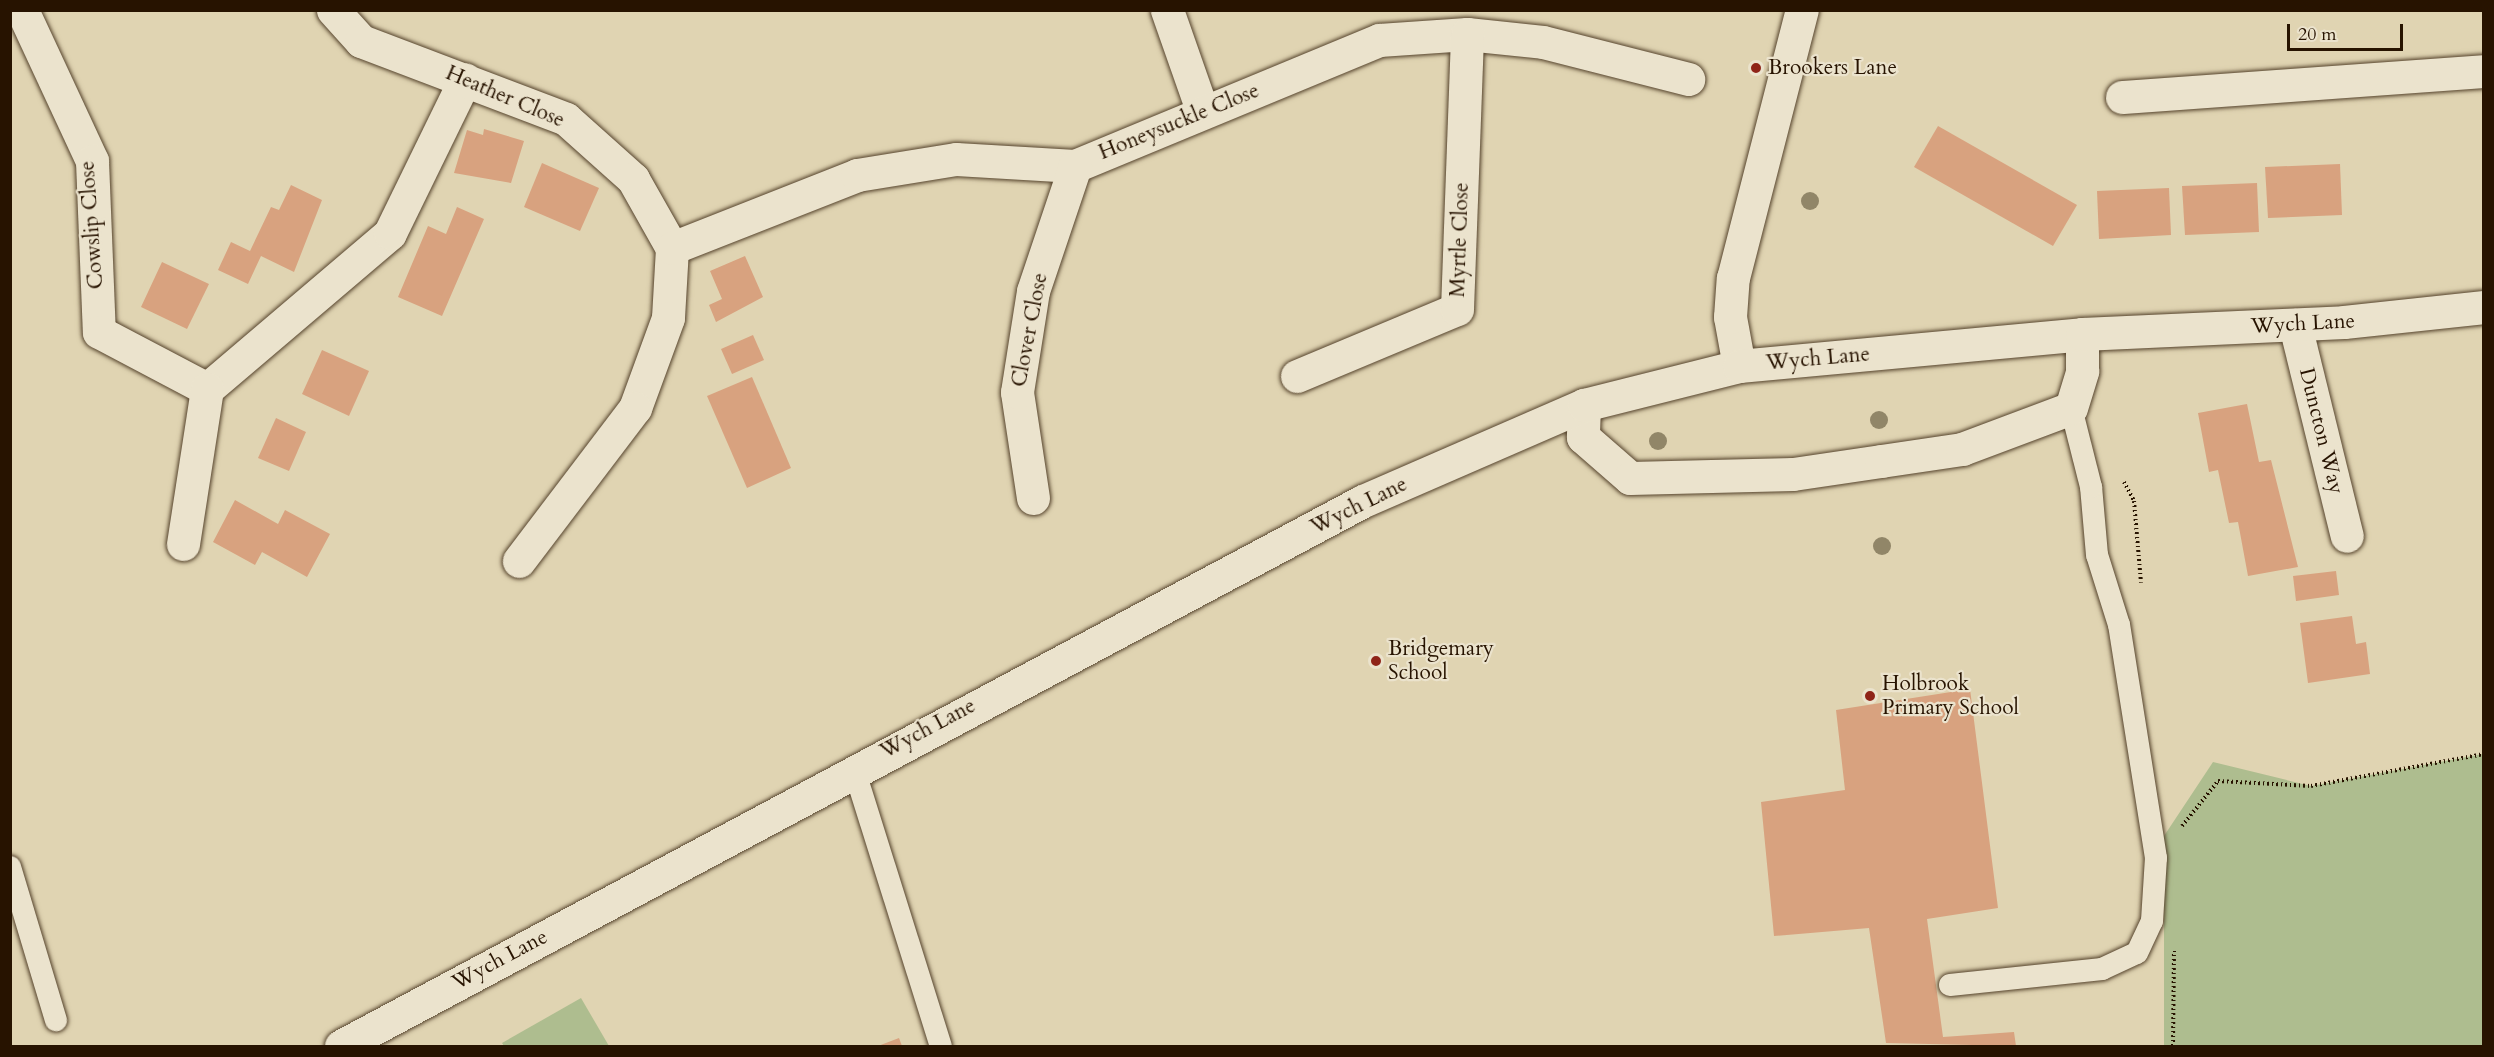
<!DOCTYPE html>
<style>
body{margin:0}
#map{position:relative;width:2494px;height:1057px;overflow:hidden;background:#e0d4b2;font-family:Cardo,serif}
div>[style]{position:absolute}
.green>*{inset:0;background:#aebd8f}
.building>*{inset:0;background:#d8a27f}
.path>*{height:4px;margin-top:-2px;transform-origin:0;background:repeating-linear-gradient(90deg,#271300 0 1.5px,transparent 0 4.5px)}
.roads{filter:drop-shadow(0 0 2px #55432c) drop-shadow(0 0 2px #55432c)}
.lane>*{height:22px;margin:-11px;padding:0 11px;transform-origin:11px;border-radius:11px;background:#ebe3cd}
.street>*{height:33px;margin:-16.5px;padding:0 16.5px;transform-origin:16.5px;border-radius:16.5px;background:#ebe3cd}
.trees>*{width:18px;height:18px;margin:-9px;border-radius:50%;background:#918668}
.dots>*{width:16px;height:16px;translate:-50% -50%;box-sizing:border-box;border:3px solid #ebe3cd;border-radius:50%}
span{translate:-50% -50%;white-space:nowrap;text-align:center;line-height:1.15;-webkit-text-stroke:4.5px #ebe3cd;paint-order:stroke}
.poi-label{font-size:21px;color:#271300}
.left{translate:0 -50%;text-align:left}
.street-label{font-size:21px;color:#271300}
.frame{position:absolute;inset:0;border:12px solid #271300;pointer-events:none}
.scale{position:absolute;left:2287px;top:24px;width:116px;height:27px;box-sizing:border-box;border:3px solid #271300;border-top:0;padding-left:8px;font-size:18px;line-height:21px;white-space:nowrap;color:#271300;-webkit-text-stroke:4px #ebe3cd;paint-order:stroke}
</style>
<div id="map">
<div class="green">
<div style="clip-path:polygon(2483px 754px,2483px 1046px,2164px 1046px,2164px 836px,2213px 762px,2311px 786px)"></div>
<div style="clip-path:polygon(581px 998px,609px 1046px,504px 1046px,502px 1043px)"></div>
</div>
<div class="building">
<div style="clip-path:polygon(1938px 126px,2077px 205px,2053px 246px,1914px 167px)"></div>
<div style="clip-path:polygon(484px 129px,524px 141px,511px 183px,454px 173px,467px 130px,483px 135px)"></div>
<div style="clip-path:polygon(542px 163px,599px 188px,580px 231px,524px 207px)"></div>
<div style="clip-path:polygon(2340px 164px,2342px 215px,2268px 218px,2265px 167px)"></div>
<div style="clip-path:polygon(2257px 183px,2259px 232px,2185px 235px,2182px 186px)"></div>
<div style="clip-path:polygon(291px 185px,322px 200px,294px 272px,261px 256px,248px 284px,218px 270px,231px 242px,250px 251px,271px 207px,279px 210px)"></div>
<div style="clip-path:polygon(2169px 188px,2171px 235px,2099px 239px,2097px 191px)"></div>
<div style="clip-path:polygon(457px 207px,484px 219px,442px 316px,398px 297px,428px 226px,446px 234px)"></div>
<div style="clip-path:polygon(745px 256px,763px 297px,716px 322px,709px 305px,722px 299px,710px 271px)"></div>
<div style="clip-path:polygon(162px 262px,209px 284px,187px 329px,141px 307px)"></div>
<div style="clip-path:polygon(753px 335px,764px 360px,732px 374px,721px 349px)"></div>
<div style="clip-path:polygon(322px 350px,369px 371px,349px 416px,302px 394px)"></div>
<div style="clip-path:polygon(752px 377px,791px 468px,747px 488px,707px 396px)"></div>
<div style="clip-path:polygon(2247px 404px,2259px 462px,2271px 460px,2298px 567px,2248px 576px,2238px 522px,2229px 523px,2218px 470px,2209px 472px,2198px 413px)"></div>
<div style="clip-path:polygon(276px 418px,306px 432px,289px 471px,258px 458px)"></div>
<div style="clip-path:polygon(235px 500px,278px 524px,285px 510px,330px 534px,307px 577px,262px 552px,255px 565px,213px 542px)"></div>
<div style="clip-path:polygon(2336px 571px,2339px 595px,2296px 601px,2293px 576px)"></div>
<div style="clip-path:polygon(2352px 616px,2356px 644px,2366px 642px,2370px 674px,2308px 683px,2300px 623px)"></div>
<div style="clip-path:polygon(1970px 689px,1998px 908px,1927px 919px,1943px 1037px,2014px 1032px,2016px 1046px,1886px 1043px,1869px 928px,1774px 936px,1761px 802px,1845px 790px,1836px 710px)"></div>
<div style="clip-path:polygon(899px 1038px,902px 1046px,878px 1046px)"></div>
</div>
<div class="path">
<div style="left:2124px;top:482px;width:21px;rotate:62deg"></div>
<div style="left:2134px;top:501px;width:82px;rotate:85.1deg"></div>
<div style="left:2182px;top:826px;width:58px;rotate:-51.3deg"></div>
<div style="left:2218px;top:781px;width:93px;rotate:3.1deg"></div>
<div style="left:2311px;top:786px;width:176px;rotate:-10.5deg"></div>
<div style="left:2173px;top:1046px;width:95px;rotate:-89.4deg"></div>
</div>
<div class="roads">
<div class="lane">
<div style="left:854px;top:769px;width:290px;rotate:72.6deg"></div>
<div style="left:10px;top:867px;width:160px;rotate:73.3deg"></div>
<div style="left:1950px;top:985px;width:153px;rotate:-6deg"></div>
<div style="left:2102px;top:969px;width:38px;rotate:-25deg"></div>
<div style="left:2137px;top:953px;width:35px;rotate:-65deg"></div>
<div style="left:2152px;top:921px;width:63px;rotate:-86.4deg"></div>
<div style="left:2156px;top:858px;width:236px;rotate:-99deg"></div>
<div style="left:2119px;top:625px;width:73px;rotate:-107.4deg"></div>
<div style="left:2097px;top:555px;width:68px;rotate:-95deg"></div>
<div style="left:2091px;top:487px;width:81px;rotate:-104.2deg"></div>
</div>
<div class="street">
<div style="left:22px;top:10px;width:166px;rotate:65.1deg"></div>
<div style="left:92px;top:161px;width:171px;rotate:87.7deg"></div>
<div style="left:99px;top:332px;width:122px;rotate:27.8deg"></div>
<div style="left:207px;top:389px;width:240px;rotate:-40.4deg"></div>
<div style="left:390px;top:233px;width:171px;rotate:-64deg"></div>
<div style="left:333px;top:10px;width:42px;rotate:47.9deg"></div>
<div style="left:361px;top:41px;width:219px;rotate:20.8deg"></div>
<div style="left:566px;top:119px;width:90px;rotate:41.8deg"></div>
<div style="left:633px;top:179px;width:79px;rotate:60.5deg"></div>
<div style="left:672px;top:248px;width:70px;rotate:93.3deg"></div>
<div style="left:668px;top:318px;width:96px;rotate:110.1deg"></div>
<div style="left:635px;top:408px;width:192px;rotate:127.2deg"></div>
<div style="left:1167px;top:10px;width:106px;rotate:70.7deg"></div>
<div style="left:2122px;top:97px;width:363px;rotate:-4.1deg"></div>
<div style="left:672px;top:248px;width:199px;rotate:-21.5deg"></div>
<div style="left:857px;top:175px;width:100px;rotate:-9.2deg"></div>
<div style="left:956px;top:159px;width:119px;rotate:3.4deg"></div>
<div style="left:1075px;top:166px;width:329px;rotate:-22.5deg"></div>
<div style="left:1379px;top:40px;width:88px;rotate:-3.9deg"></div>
<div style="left:1467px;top:34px;width:76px;rotate:6deg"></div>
<div style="left:1543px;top:42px;width:150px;rotate:14.3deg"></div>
<div style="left:2295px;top:325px;width:217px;rotate:76.2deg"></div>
<div style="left:1739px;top:366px;width:50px;rotate:-100.4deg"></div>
<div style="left:1730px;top:317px;width:39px;rotate:-86deg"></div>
<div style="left:1733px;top:278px;width:277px;rotate:-75.6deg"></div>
<div style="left:1297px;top:376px;width:173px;rotate:-22.7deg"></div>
<div style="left:1457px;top:309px;width:275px;rotate:-87.9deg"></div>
<div style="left:1584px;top:405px;width:32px;rotate:92deg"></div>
<div style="left:1583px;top:437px;width:62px;rotate:41.1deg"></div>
<div style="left:1630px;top:478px;width:163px;rotate:-1.4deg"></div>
<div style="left:1793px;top:474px;width:89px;rotate:-8.4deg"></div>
<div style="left:1881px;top:461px;width:82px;rotate:-8.4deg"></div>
<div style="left:1962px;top:449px;width:116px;rotate:-20.6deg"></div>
<div style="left:2071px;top:408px;width:39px;rotate:-73deg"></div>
<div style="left:2082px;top:371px;width:37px;rotate:-90deg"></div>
<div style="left:1033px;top:498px;width:107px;rotate:-98.6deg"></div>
<div style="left:1017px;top:392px;width:102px;rotate:-81deg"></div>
<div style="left:1033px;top:291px;width:132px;rotate:-71.4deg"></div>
<div style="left:183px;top:544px;width:157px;rotate:-81.2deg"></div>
<div style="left:341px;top:1046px;width:1158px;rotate:-28.07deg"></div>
<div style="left:1363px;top:501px;width:241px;rotate:-23.5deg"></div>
<div style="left:1584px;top:405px;width:160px;rotate:-14.1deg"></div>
<div style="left:1739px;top:366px;width:344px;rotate:-5.3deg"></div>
<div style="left:2082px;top:334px;width:262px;rotate:-2.6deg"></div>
<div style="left:2344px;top:322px;width:141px;rotate:-6.1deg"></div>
</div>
</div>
<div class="trees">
<div style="left:1810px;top:201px"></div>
<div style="left:1879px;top:420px"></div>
<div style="left:1658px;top:441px"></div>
<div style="left:1882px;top:546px"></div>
</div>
<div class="dots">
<div style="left:1756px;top:68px;background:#8f2418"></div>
<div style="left:1376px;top:661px;background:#8f2418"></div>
<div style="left:1870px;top:696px;background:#8f2418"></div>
</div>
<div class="poi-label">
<span class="left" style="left:1768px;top:68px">Brookers Lane</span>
<span class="left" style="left:1388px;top:661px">Bridgemary<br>School</span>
<span class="left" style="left:1882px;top:696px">Holbrook<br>Primary School</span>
</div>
<div class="street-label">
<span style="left:505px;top:97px;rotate:23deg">Heather Close</span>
<span style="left:1179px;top:122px;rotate:-22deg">Honeysuckle Close</span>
<span style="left:92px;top:225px;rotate:-94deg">Cowslip Close</span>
<span style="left:1460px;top:240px;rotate:-88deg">Myrtle Close</span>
<span style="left:2303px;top:324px;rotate:-3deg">Wych Lane</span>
<span style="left:1030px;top:330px;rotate:-79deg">Clover Close</span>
<span style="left:1818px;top:359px;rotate:-5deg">Wych Lane</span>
<span style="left:2321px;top:431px;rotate:76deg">Duncton Way</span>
<span style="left:1359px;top:506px;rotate:-26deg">Wych Lane</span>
<span style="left:928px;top:729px;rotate:-28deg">Wych Lane</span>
<span style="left:500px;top:960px;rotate:-28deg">Wych Lane</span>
</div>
<div class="frame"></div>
<div class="scale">20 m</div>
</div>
